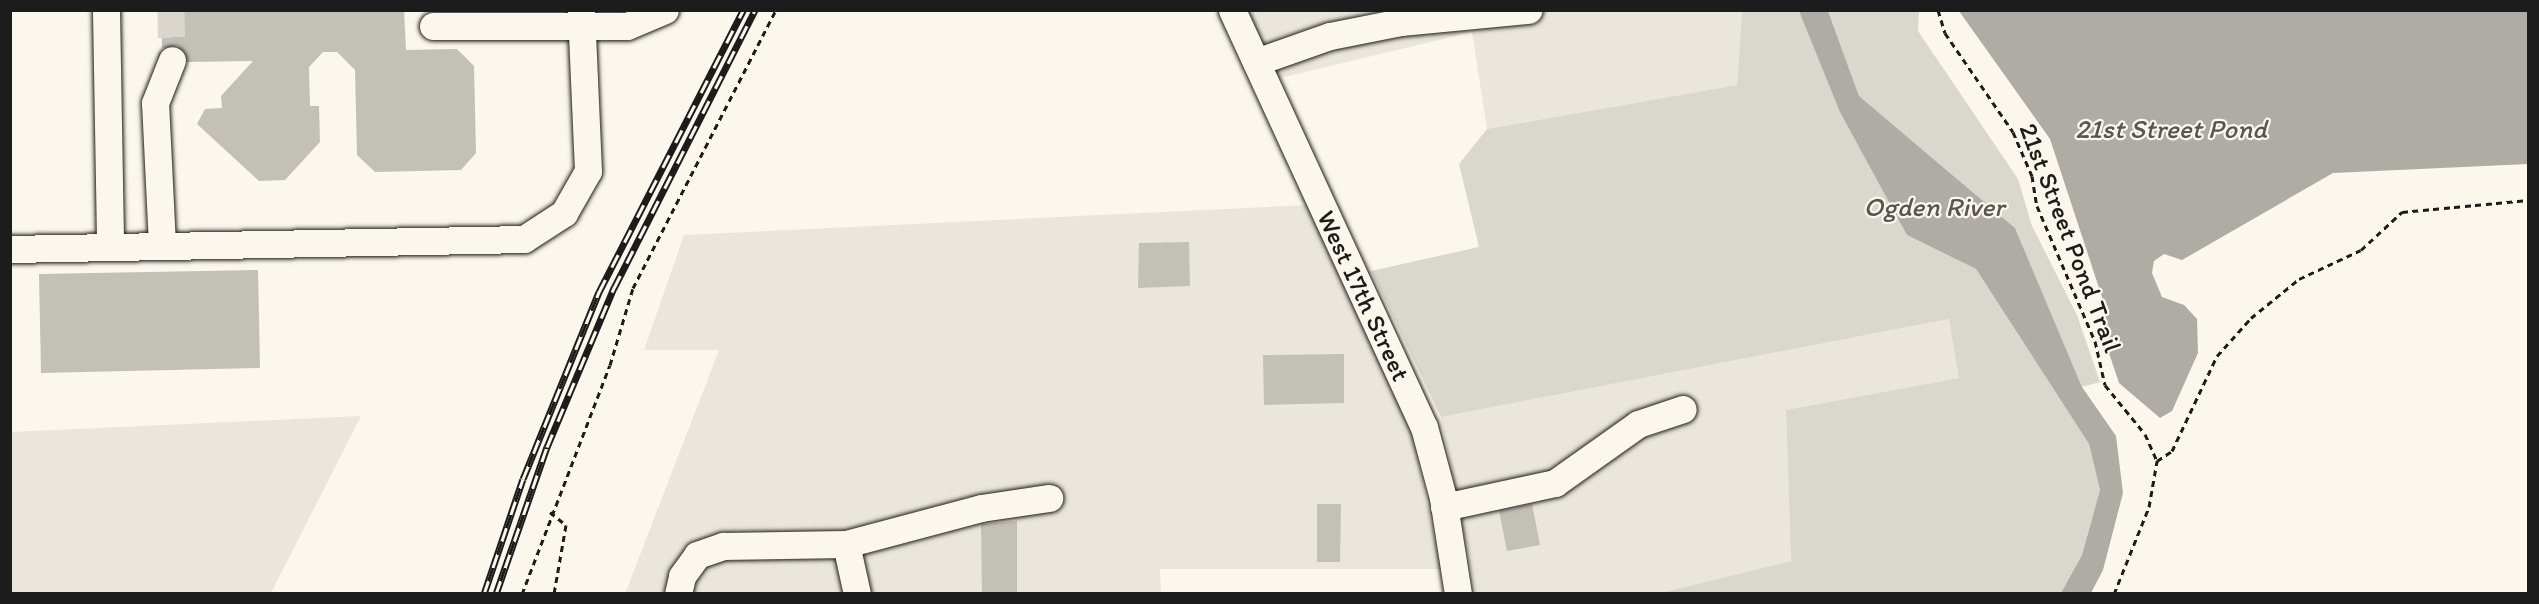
<!DOCTYPE html>
<style>
body{margin:0}
#map{position:relative;width:2539px;height:604px;overflow:hidden;background:#fbf7ec;font-family:Itim,sans-serif}
div>[style]{position:absolute}
.built>*{inset:0;background:#eae6dc}
.green>*{inset:0;background:#dad7ce}
.water>*{inset:0;background:#afaca5}
.building>*{inset:0;background:#c3c0b8}
.minor-tunnel>*{height:27px;margin-top:-13.5px;transform-origin:0;background:repeating-linear-gradient(90deg,#dad6cd 0 27px,transparent 0 41px)}
.path>*{height:3px;margin-top:-1.5px;transform-origin:0;background:repeating-linear-gradient(90deg,#1c1c1c 0 6px,transparent 0 10.5px)}
.roads{filter:drop-shadow(0 0 2px #1c1c1c) drop-shadow(0 0 2px #1c1c1c)}
.minor>*{height:27px;margin:-13.5px;padding:0 13.5px;transform-origin:13.5px;border-radius:13.5px;background:#fbf7ec}
.rail>*{height:7px;margin-top:-3.5px;transform-origin:0;background:repeating-linear-gradient(90deg,#fbf7ec 0 14px,#1c1c1c 0 28px);box-sizing:border-box;border-block:2px solid #1c1c1c}
span{translate:-50% -50%;white-space:nowrap;text-align:center;line-height:1.15;-webkit-text-stroke:4.5px #fbf7ec;paint-order:stroke}
.street-label{font-size:26px;color:#1c1c1c}
.water-label{font-size:27px;color:#575653;font-style:italic}
.frame{position:absolute;inset:0;border:12px solid #1c1c1c;pointer-events:none}
</style>
<div id="map">
<div class="built">
<div style="clip-path:polygon(1244px 11px,1742px 11px,1737px 85px,1487px 129px,1472px 32px,1276px 79px)"></div>
<div style="clip-path:polygon(1308px 205px,1412px 434px,1441px 569px,1160px 569px,1161px 594px,625px 594px,719px 350px,644px 350px,684px 235px)"></div>
<div style="clip-path:polygon(1949px 319px,1960px 378px,1786px 410px,1791px 561px,1660px 593px,1476px 593px,1441px 417px)"></div>
<div style="clip-path:polygon(361px 416px,271px 593px,11px 593px,11px 432px)"></div>
</div>
<div class="green">
<div style="clip-path:polygon(1742px 11px,1799px 11px,1907px 235px,1976px 269px,2089px 444px,2100px 490px,2082px 555px,2061px 593px,1660px 593px,1791px 561px,1786px 410px,1959px 378px,1949px 319px,1441px 417px,1371px 271px,1479px 247px,1459px 164px,1487px 129px,1737px 85px)"></div>
<div style="clip-path:polygon(1828px 11px,1919px 11px,1918px 31px,2018px 179px,2032px 226px,2077px 315px,2100px 382px,2082px 387px,2015px 228px,1859px 96px)"></div>
</div>
<div class="water">
<div style="clip-path:polygon(1799px 11px,1828px 11px,1859px 96px,2015px 228px,2082px 387px,2116px 436px,2123px 493px,2103px 570px,2091px 593px,2061px 593px,2082px 555px,2100px 490px,2089px 444px,1976px 269px,1907px 235px,1840px 112px)"></div>
<div style="clip-path:polygon(1959px 11px,2528px 11px,2528px 164px,2333px 173px,2182px 260px,2164px 254px,2154px 261px,2152px 273px,2162px 297px,2184px 305px,2197px 319px,2198px 353px,2172px 411px,2160px 418px,2119px 383px,2103px 335px,2103px 300px,2050px 139px)"></div>
</div>
<div class="building">
<div style="clip-path:polygon(171px 10px,404px 10px,406px 50px,457px 49px,474px 66px,476px 153px,461px 170px,375px 172px,357px 155px,355px 70px,337px 52px,323px 52px,309px 67px,310px 106px,319px 106px,320px 142px,285px 180px,259px 181px,197px 124px,205px 109px,222px 108px,221px 96px,253px 61px,187px 62px,178px 46px,162px 48px,161px 14px)"></div>
<div style="clip-path:polygon(1189px 242px,1190px 286px,1138px 288px,1139px 243px)"></div>
<div style="clip-path:polygon(258px 270px,260px 368px,41px 373px,39px 274px)"></div>
<div style="clip-path:polygon(1344px 354px,1344px 403px,1264px 405px,1263px 355px)"></div>
<div style="clip-path:polygon(1317px 504px,1341px 504px,1340px 562px,1317px 562px)"></div>
<div style="clip-path:polygon(1532px 504px,1540px 545px,1507px 551px,1499px 511px)"></div>
<div style="clip-path:polygon(1017px 521px,1017px 594px,982px 594px,981px 524px)"></div>
</div>
<div class="minor-tunnel">
<div style="left:171px;top:10px;width:50px;rotate:88.9deg"></div>
</div>
<div class="path">
<div style="left:1938px;top:10px;width:24px;rotate:73deg"></div>
<div style="left:1945px;top:33px;width:120px;rotate:55.5deg"></div>
<div style="left:2013px;top:132px;width:48px;rotate:66.6deg"></div>
<div style="left:2032px;top:176px;width:30px;rotate:81deg"></div>
<div style="left:2037px;top:206px;width:147px;rotate:66.8deg"></div>
<div style="left:2095px;top:341px;width:45px;rotate:77.2deg"></div>
<div style="left:2105px;top:385px;width:63px;rotate:50.8deg"></div>
<div style="left:2145px;top:434px;width:30px;rotate:66deg"></div>
<div style="left:2157px;top:461px;width:18px;rotate:-34deg"></div>
<div style="left:2172px;top:451px;width:105px;rotate:-64.7deg"></div>
<div style="left:2217px;top:356px;width:51px;rotate:-48.2deg"></div>
<div style="left:2251px;top:318px;width:62px;rotate:-39.1deg"></div>
<div style="left:2299px;top:279px;width:68px;rotate:-25.1deg"></div>
<div style="left:2361px;top:250px;width:56px;rotate:-42.8deg"></div>
<div style="left:2402px;top:212px;width:127px;rotate:-5.4deg"></div>
<div style="left:550px;top:512px;width:21px;rotate:39deg"></div>
<div style="left:566px;top:525px;width:70px;rotate:99.9deg"></div>
<div style="left:522px;top:594px;width:245px;rotate:-69deg"></div>
<div style="left:610px;top:365px;width:80px;rotate:-73.4deg"></div>
<div style="left:633px;top:288px;width:313px;rotate:-62.8deg"></div>
<div style="left:2114px;top:594px;width:94px;rotate:-68.1deg"></div>
<div style="left:2149px;top:507px;width:47px;rotate:-80.1deg"></div>
</div>
<div class="roads">
<div class="minor">
<div style="left:106px;top:10px;width:236px;rotate:89deg"></div>
<div style="left:1232px;top:10px;width:459px;rotate:65.3deg"></div>
<div style="left:1424px;top:427px;width:73px;rotate:75deg"></div>
<div style="left:1443px;top:498px;width:97px;rotate:81.1deg"></div>
<div style="left:433px;top:26px;width:194px"></div>
<div style="left:627px;top:26px;width:41px;rotate:-22.8deg"></div>
<div style="left:1256px;top:62px;width:78px;rotate:-19.4deg"></div>
<div style="left:1330px;top:36px;width:72px;rotate:-11.2deg"></div>
<div style="left:1401px;top:22px;width:128px;rotate:-5.4deg"></div>
<div style="left:162px;top:245px;width:142px;rotate:-92.8deg"></div>
<div style="left:155px;top:103px;width:46px;rotate:-68.4deg"></div>
<div style="left:10px;top:249px;width:514px;rotate:-1.11deg"></div>
<div style="left:524px;top:239px;width:48px;rotate:-33deg"></div>
<div style="left:564px;top:213px;width:48px;rotate:-60.3deg"></div>
<div style="left:588px;top:171px;width:161px;rotate:-92.5deg"></div>
<div style="left:1444px;top:507px;width:114px;rotate:-12.2deg"></div>
<div style="left:1555px;top:483px;width:102px;rotate:-35.4deg"></div>
<div style="left:1638px;top:424px;width:47px;rotate:-18.4deg"></div>
<div style="left:846px;top:544px;width:51px;rotate:77.6deg"></div>
<div style="left:678px;top:594px;width:18px;rotate:-77deg"></div>
<div style="left:682px;top:576px;width:26px;rotate:-54deg"></div>
<div style="left:697px;top:555px;width:28px;rotate:-19deg"></div>
<div style="left:723px;top:546px;width:123px;rotate:-0.9deg"></div>
<div style="left:846px;top:544px;width:140px;rotate:-14.9deg"></div>
<div style="left:981px;top:508px;width:69px;rotate:-8.4deg"></div>
</div>
</div>
<div class="rail">
<div style="left:484px;top:594px;width:121px;rotate:-71.3deg"></div>
<div style="left:523px;top:479px;width:202px;rotate:-67.9deg"></div>
<div style="left:599px;top:292px;width:317px;rotate:-62.9deg"></div>
<div style="left:496px;top:594px;width:156px;rotate:-70.9deg"></div>
<div style="left:547px;top:447px;width:173px;rotate:-67.2deg"></div>
<div style="left:614px;top:288px;width:312px;rotate:-63.1deg"></div>
</div>
<div class="street-label">
<span style="left:2070px;top:238px;rotate:69deg">21st Street Pond Trail</span>
<span style="left:1363px;top:296px;rotate:65deg">West 17th Street</span>
</div>
<div class="water-label">
<span style="left:2171px;top:129px">21st Street Pond</span>
<span style="left:1934px;top:207px">Ogden River</span>
</div>
<div class="frame"></div>
</div>
